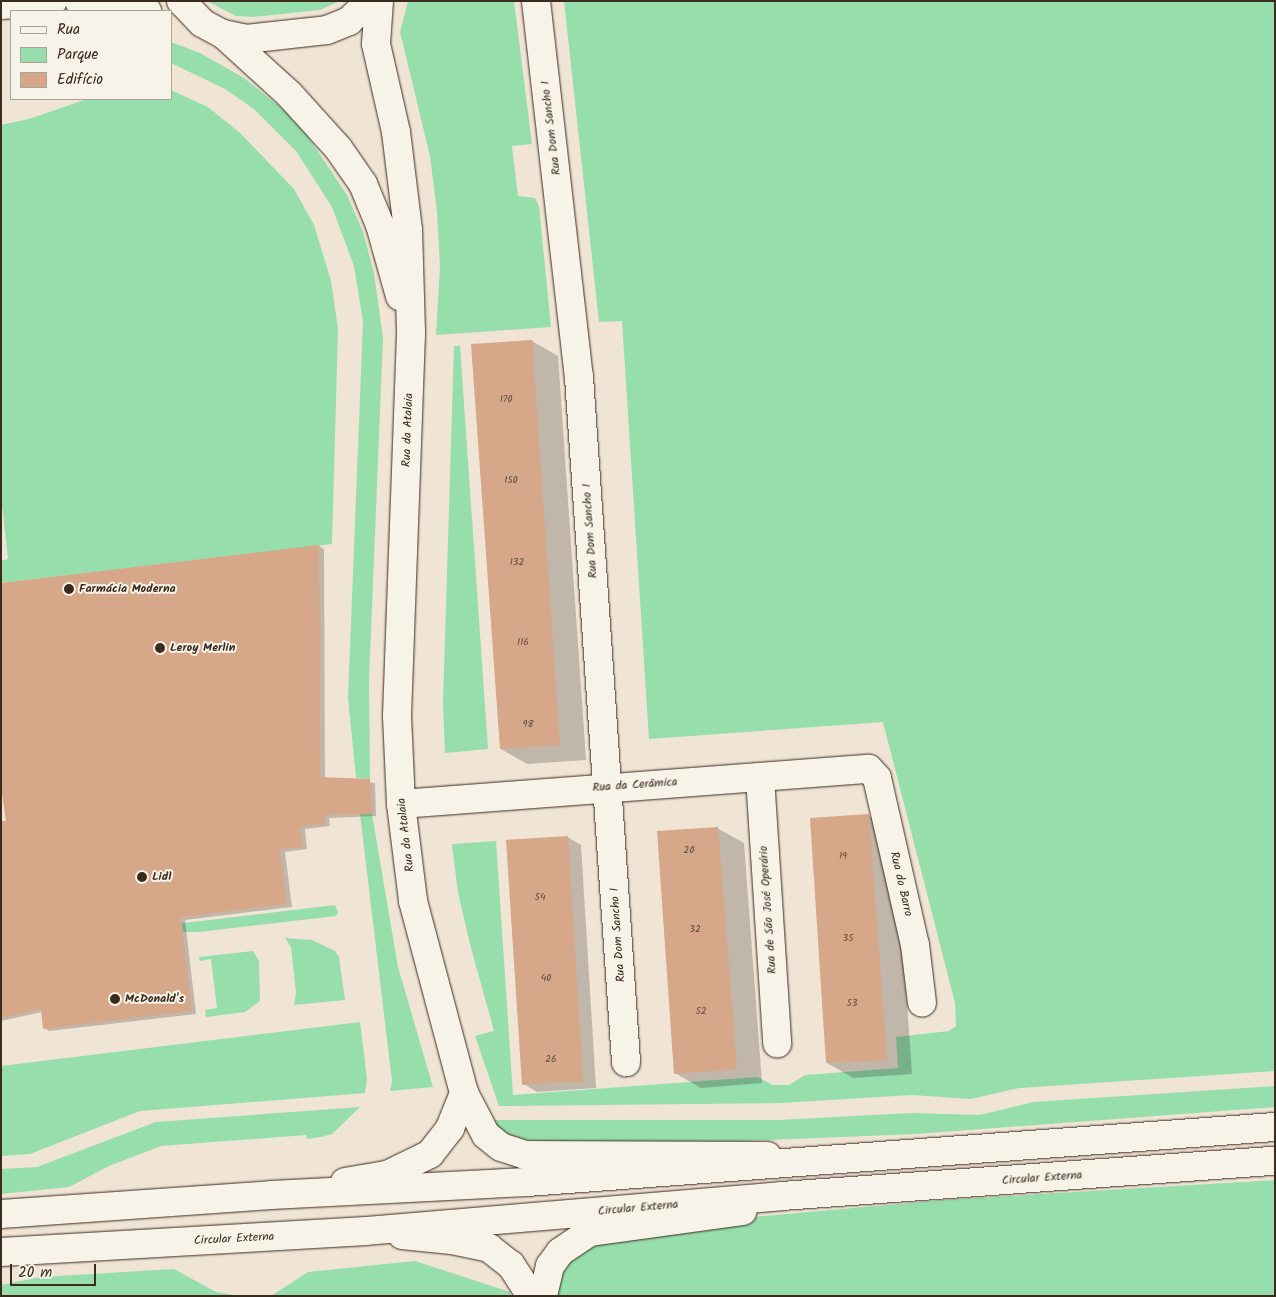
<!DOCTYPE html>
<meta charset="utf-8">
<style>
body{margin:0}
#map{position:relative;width:1276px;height:1297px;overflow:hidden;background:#f0e4d5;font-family:Kalam,sans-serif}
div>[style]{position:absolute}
.green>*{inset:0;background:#96deac}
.shadow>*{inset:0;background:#0003}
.building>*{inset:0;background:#d6a789}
.roads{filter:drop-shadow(0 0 1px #3b2a1e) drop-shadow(0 0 1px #3b2a1e)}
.minor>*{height:28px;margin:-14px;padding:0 14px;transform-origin:14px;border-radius:14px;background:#f7f3e8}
.tertiary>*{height:28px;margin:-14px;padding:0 14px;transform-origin:14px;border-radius:14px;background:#f7f3e8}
.primary>*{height:28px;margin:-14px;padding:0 14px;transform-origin:14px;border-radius:14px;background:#f7f3e8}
.dots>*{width:14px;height:14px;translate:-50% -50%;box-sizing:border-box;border:2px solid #f7f3e8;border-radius:50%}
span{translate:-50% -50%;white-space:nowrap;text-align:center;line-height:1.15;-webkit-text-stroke:4px #f7f3e8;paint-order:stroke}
.number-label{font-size:10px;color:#624939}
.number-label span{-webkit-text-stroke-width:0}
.street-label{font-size:12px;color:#3b2a1e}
.poi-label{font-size:12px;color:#3b2a1e;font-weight:700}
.left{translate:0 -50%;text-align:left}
.frame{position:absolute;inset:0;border:2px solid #3b2a1e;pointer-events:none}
.legend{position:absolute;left:10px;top:10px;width:162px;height:90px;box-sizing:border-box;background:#f7f3e8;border:1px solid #aca397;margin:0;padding:6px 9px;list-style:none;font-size:15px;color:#3b2a1e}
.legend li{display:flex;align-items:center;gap:10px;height:25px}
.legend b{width:25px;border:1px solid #aca397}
.scale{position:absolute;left:10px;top:1264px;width:86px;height:22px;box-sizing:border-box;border:2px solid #3b2a1e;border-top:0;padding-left:6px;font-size:15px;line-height:18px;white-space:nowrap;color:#3b2a1e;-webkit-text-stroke:4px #f7f3e8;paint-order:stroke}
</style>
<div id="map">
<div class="green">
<div style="clip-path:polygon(207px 1px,340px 1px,320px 10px,254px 17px,236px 16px)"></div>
<div style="clip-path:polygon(408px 1px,514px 1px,532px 144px,512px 146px,518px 196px,535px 198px,539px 206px,551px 327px,436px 335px,440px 266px,437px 212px,430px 156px,400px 32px)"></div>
<div style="clip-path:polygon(564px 1px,1275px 1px,1275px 1071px,1019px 1088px,971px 1099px,912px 1095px,781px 1103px,499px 1106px,475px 1036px,494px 1031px,471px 948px,458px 893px,452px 844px,496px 841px,513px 1095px,757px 1077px,773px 1085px,789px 1085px,805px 1075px,898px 1068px,896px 1037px,949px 1031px,956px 1026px,955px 1003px,883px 722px,649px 739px,622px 321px,599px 322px)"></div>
<div style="clip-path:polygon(171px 42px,200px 53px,244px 78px,284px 110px,307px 135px,347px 195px,363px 232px,374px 273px,383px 338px,369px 680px,370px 779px,356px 778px,348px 698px,363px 322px,354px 266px,332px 207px,296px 151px,254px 109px,225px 89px,171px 63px)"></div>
<div style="clip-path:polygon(171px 90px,208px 107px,240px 133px,294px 189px,314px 225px,331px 281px,338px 329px,332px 544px,1px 583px,1px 561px,8px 559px,1px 496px,1px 125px,29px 119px,87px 99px,171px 99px)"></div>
<div style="clip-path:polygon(454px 346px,460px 346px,488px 749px,445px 753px,443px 704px)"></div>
<div style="clip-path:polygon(360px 814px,372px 814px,398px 967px,433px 1087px,390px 1091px,392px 1081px)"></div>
<div style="clip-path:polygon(335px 905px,338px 912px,336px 916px,199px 932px,185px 932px,167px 925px)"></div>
<div style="clip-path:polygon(285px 938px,312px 940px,335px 951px,339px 957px,345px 1000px,294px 1005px,296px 993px,291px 947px)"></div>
<div style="clip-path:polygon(253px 951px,259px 961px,260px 1001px,245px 1012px,206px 1017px,205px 1010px,217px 1008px,211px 959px,200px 961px,199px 957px)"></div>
<div style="clip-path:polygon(360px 1022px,367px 1079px,365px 1093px,140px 1111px,30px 1154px,1px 1156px,1px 1066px)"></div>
<div style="clip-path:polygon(1275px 1086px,1275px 1107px,916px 1134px,716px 1142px,530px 1141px,501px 1133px,491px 1120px,779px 1120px,912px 1113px,980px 1115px,1033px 1102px)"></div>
<div style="clip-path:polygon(360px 1107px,332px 1134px,321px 1137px,307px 1139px,306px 1135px,161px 1146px,109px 1166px,69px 1187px,1px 1194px,1px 1169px,37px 1167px,156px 1122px)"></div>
<div style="clip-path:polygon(1275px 1180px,1275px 1296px,551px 1296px,551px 1288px,576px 1247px,743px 1218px,943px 1200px)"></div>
<div style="clip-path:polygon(415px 1261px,510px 1292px,511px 1296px,271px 1296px,308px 1272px)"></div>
<div style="clip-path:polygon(174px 1269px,216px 1292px,241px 1296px,1px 1296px,1px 1285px,41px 1277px)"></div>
</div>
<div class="shadow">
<div style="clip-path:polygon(532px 341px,558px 356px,586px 760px,527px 764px,501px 749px)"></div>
<div style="clip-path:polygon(319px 546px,324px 549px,325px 778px,375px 783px,376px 816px,329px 818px,330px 826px,305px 829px,307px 849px,285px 852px,292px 907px,185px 920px,196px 1014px,49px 1031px,44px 1028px,42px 1012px,1px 1021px,1px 822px,7px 822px,1px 584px)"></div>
<div style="clip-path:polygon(869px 816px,895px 831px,912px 1074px,853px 1078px,827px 1063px)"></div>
<div style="clip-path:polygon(717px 828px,744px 843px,762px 1083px,701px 1088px,675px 1073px)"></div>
<div style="clip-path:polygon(567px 837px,581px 845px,596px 1088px,537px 1092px,524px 1084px)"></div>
</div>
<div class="building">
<div style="clip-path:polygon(532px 340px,560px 745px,500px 749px,471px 344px)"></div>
<div style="clip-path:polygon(319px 545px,320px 777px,370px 779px,372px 814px,324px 815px,325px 824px,300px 827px,303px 847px,280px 850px,287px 904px,181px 917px,191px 1011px,43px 1029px,41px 1009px,1px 1018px,1px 821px,6px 821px,1px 787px,1px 583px)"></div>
<div style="clip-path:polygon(869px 814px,887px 1060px,826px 1063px,810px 818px)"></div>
<div style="clip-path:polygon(718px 827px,737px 1069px,674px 1074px,657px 831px)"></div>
<div style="clip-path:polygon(568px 836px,583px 1081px,522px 1085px,506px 840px)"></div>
</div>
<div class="roads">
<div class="minor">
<div style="left:379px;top:1px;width:43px;rotate:94deg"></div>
<div style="left:376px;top:44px;width:90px;rotate:77.2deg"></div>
<div style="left:396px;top:132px;width:99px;rotate:83deg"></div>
<div style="left:408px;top:230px;width:104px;rotate:88.3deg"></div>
<div style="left:411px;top:334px;width:382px;rotate:92.1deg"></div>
<div style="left:397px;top:716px;width:88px;rotate:87.4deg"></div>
<div style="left:401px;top:804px;width:98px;rotate:82.9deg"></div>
<div style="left:413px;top:901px;width:199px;rotate:75.1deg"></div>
<div style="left:464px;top:1093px;width:47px;rotate:62.4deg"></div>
<div style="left:486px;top:1135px;width:19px;rotate:39deg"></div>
<div style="left:501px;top:1147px;width:25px;rotate:18deg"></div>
<div style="left:525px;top:1155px;width:242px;rotate:0.2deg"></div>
<div style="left:536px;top:1px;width:378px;rotate:83.5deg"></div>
<div style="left:579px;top:377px;width:687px;rotate:86.07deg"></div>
<div style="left:223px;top:34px;width:89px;rotate:42.3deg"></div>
<div style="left:289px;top:94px;width:73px;rotate:47.8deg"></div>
<div style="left:338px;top:148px;width:44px;rotate:55.2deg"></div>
<div style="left:363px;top:184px;width:44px;rotate:67.5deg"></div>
<div style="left:380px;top:225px;width:74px;rotate:74.3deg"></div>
<div style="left:760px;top:777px;width:267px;rotate:86.3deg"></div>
<div style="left:401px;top:804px;width:469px;rotate:-4.3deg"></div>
<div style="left:869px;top:769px;width:12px;rotate:48deg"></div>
<div style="left:877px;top:778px;width:171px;rotate:77.2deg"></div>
<div style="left:915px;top:945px;width:58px;rotate:83.1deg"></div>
<div style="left:345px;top:1182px;width:43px;rotate:-9.5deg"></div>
<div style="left:387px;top:1175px;width:48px;rotate:-26deg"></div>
<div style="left:430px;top:1154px;width:33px;rotate:-52deg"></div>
<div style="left:450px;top:1128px;width:38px;rotate:-68deg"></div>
<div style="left:402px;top:1235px;width:50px;rotate:5.7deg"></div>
<div style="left:452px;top:1240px;width:38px;rotate:12deg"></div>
<div style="left:489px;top:1248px;width:28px;rotate:38deg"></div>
<div style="left:511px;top:1265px;width:37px;rotate:57deg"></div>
<div style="left:543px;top:1296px;width:31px;rotate:-77deg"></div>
<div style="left:550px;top:1266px;width:17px;rotate:-54deg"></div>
<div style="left:560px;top:1252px;width:36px;rotate:-34deg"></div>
<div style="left:590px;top:1232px;width:154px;rotate:-7.8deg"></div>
</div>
<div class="tertiary">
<div style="left:79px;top:1px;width:30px;rotate:4deg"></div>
<div style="left:109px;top:3px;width:39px;rotate:12deg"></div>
<div style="left:181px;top:1px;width:30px;rotate:46deg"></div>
<div style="left:202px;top:23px;width:24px;rotate:28deg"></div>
<div style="left:223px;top:34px;width:24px;rotate:12deg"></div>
<div style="left:246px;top:39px;width:81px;rotate:-6.3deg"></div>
<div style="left:327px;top:30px;width:24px;rotate:-22deg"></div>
<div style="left:349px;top:21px;width:29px;rotate:-44deg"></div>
<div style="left:1px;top:5px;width:52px;rotate:-4.4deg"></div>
</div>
<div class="primary">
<div style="left:1px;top:1214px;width:271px;rotate:-4deg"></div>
<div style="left:271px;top:1195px;width:256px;rotate:-2.9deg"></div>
<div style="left:527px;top:1182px;width:750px;rotate:-4.21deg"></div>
<div style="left:1px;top:1252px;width:366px;rotate:-3.3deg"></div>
<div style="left:366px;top:1231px;width:417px;rotate:-4.8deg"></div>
<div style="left:782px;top:1196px;width:494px;rotate:-4.1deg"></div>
</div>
</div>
<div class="dots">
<div style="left:69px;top:589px;background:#3b2a1e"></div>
<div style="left:160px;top:648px;background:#3b2a1e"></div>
<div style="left:142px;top:877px;background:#3b2a1e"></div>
<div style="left:115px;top:999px;background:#3b2a1e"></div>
</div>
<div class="number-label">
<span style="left:506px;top:400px">170</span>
<span style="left:511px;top:481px">150</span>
<span style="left:517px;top:563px">132</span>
<span style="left:523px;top:643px">116</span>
<span style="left:528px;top:725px">98</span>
<span style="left:689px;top:851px">20</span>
<span style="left:843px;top:857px">19</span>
<span style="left:540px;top:898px">54</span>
<span style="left:695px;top:930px">32</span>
<span style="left:848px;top:939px">35</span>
<span style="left:546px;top:979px">40</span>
<span style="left:852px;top:1004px">53</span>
<span style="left:701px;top:1012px">52</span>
<span style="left:551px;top:1060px">26</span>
</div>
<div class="street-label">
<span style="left:551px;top:128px;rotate:-97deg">Rua Dom Sancho I</span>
<span style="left:408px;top:430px;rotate:-88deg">Rua da Atalaia</span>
<span style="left:590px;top:531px;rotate:-94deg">Rua Dom Sancho I</span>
<span style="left:635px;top:785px;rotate:-4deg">Rua da Cerâmica</span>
<span style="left:406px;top:835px;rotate:-97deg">Rua da Atalaia</span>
<span style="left:901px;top:884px;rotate:77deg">Rua do Barro</span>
<span style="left:768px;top:910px;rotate:-94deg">Rua de São José Operário</span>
<span style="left:618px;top:935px;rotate:-94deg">Rua Dom Sancho I</span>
<span style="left:1042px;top:1178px;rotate:-4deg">Circular Externa</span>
<span style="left:638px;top:1208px;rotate:-5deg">Circular Externa</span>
<span style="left:234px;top:1239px;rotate:-3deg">Circular Externa</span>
</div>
<div class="poi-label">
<span class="left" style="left:79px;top:589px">Farmácia Moderna</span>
<span class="left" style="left:170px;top:648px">Leroy Merlin</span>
<span class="left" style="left:152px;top:877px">Lidl</span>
<span class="left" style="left:125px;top:999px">McDonald's</span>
</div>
<div class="frame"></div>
<ul class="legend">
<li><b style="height:6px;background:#f7f3e8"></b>Rua</li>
<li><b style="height:14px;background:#96deac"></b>Parque</li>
<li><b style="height:14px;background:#d6a789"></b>Edifício</li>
</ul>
<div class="scale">20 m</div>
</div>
